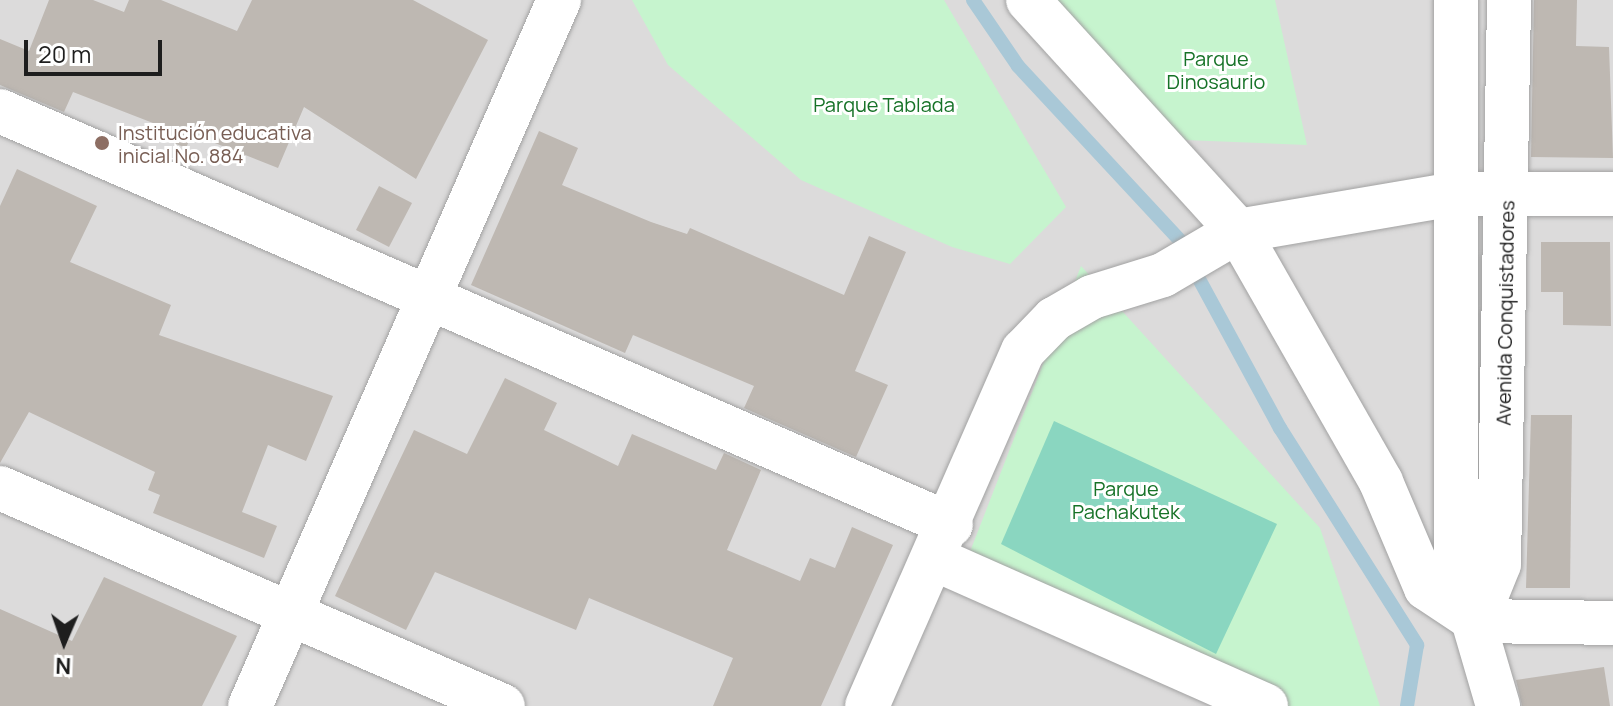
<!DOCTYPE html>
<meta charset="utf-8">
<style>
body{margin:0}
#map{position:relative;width:1613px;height:706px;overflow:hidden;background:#eeece5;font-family:Manrope,sans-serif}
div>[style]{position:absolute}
.residential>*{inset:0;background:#dcdbdb}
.park>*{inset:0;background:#c6f4ce}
.pitch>*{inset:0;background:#8ad6c0}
.stream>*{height:14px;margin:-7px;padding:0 7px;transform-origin:7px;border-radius:7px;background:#a9c8d7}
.building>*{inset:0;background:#beb8b2}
.roads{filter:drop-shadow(0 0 2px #a2a2a2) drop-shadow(0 0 2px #a2a2a2)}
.minor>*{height:44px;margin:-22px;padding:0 22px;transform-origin:22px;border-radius:22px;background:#fff}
.dots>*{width:22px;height:22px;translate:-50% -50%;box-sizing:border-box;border:4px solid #fff;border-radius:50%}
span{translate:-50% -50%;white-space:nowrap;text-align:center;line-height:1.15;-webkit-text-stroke:6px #fff;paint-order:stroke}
.park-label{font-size:20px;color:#167227}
.education-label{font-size:20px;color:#785e54}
.left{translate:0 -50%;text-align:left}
.street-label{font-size:20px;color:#1e1e1e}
.north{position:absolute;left:24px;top:602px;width:80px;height:80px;-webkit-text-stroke:6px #fff;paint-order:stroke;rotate:182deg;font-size:22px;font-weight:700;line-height:32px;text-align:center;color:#1e1e1e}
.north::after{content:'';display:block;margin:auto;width:28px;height:36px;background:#1e1e1e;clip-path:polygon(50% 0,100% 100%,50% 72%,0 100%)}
.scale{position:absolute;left:24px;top:40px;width:138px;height:36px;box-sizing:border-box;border:4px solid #1e1e1e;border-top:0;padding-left:10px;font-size:24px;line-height:28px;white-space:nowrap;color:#1e1e1e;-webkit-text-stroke:6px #fff;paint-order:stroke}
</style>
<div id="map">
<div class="residential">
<div style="clip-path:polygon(0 0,1613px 0,1613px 706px,0 706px)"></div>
</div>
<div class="park">
<div style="clip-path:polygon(632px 0,944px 0,1066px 207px,1010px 264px,952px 247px,801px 180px,668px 65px)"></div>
<div style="clip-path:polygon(1009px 0,1275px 0,1307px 145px,1160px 139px)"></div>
<div style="clip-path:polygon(1081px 266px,1320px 528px,1380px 706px,1263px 706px,966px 562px)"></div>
</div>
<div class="pitch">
<div style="clip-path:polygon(1054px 421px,1277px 524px,1216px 654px,1001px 544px)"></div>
</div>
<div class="stream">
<div style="left:973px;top:0;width:80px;rotate:55.7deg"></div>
<div style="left:1018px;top:66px;width:248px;rotate:47.1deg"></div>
<div style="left:1199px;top:279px;width:170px;rotate:61.5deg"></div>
<div style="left:1280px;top:428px;width:257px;rotate:57.7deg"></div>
<div style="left:1417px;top:645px;width:62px;rotate:99.3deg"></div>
</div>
<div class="building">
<div style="clip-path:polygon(49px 0,93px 0,124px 12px,129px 0,161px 0,237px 31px,252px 0,413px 0,488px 40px,416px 179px,304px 107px,278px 168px,192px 134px,186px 148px,149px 133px,153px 123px,73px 92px,64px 112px,0 85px,0 39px,29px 51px)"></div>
<div style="clip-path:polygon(1534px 0,1577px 0,1576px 46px,1609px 47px,1613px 158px,1531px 157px)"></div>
<div style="clip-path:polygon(539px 131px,578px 148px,562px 185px,651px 222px,687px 234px,690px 228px,844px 295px,869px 236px,906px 252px,855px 371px,888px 385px,856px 457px,744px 408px,754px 386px,633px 335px,625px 353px,471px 285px)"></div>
<div style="clip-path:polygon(17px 169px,97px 206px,70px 262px,171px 305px,159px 335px,333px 396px,306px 461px,268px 445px,242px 512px,277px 526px,264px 558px,153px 513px,160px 495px,148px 490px,155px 472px,29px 412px,0 463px,0 206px)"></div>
<div style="clip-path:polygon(379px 186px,412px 203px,389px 247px,356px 230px)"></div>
<div style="clip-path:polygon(1541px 242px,1610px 242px,1611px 326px,1563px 325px,1563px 292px,1541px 292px)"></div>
<div style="clip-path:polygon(505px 378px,557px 403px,544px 430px,618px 466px,632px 434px,716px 470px,724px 453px,761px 470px,727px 550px,800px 581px,810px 558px,835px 568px,852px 527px,893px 545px,821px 706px,713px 706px,733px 658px,589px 598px,576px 630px,435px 572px,406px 630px,335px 596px,414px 430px,467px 454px)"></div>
<div style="clip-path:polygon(1531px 415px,1572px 415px,1570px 588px,1526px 588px)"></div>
<div style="clip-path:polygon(104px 577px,237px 636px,202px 706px,0 706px,0 609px,72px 641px)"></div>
<div style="clip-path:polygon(1604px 667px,1610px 706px,1522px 706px,1516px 680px)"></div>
</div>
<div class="roads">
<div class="minor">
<div style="left:1028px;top:0;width:312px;rotate:47.7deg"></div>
<div style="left:1238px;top:231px;width:289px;rotate:60.3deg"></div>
<div style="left:1381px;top:482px;width:115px;rotate:67deg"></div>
<div style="left:1426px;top:588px;width:60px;rotate:33.4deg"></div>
<div style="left:1476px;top:621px;width:137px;rotate:0.8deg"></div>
<div style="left:1456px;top:0;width:562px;rotate:90deg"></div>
<div style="left:1456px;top:562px;width:150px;rotate:73.7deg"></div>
<div style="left:0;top:111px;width:1037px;rotate:23.52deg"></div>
<div style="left:0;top:488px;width:548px;rotate:23.43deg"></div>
<div style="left:935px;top:559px;width:362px;rotate:23.9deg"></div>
<div style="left:1476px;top:621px;width:61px;rotate:-68deg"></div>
<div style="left:1499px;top:564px;width:564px;rotate:-88.98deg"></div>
<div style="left:250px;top:706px;width:771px;rotate:-66.36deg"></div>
<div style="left:867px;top:706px;width:388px;rotate:-66.3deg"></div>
<div style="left:1023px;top:351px;width:45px;rotate:-45.9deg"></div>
<div style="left:1054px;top:319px;width:44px;rotate:-30.1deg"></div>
<div style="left:1092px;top:297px;width:74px;rotate:-17.2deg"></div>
<div style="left:1163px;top:275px;width:87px;rotate:-30.4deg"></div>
<div style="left:1238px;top:231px;width:219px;rotate:-9.7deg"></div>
<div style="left:1454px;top:194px;width:159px"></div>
</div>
</div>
<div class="dots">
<div style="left:102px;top:143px;background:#8d6e63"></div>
</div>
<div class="park-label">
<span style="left:1216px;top:70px">Parque<br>Dinosaurio</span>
<span style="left:884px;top:104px">Parque Tablada</span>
<span style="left:1126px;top:500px">Parque<br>Pachakutek</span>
</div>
<div class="education-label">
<span class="left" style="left:118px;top:144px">Institución educativa<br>inicial No. 884</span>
</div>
<div class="street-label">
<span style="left:1505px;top:313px;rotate:-89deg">Avenida Conquistadores</span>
</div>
<div class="north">N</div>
<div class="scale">20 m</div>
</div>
